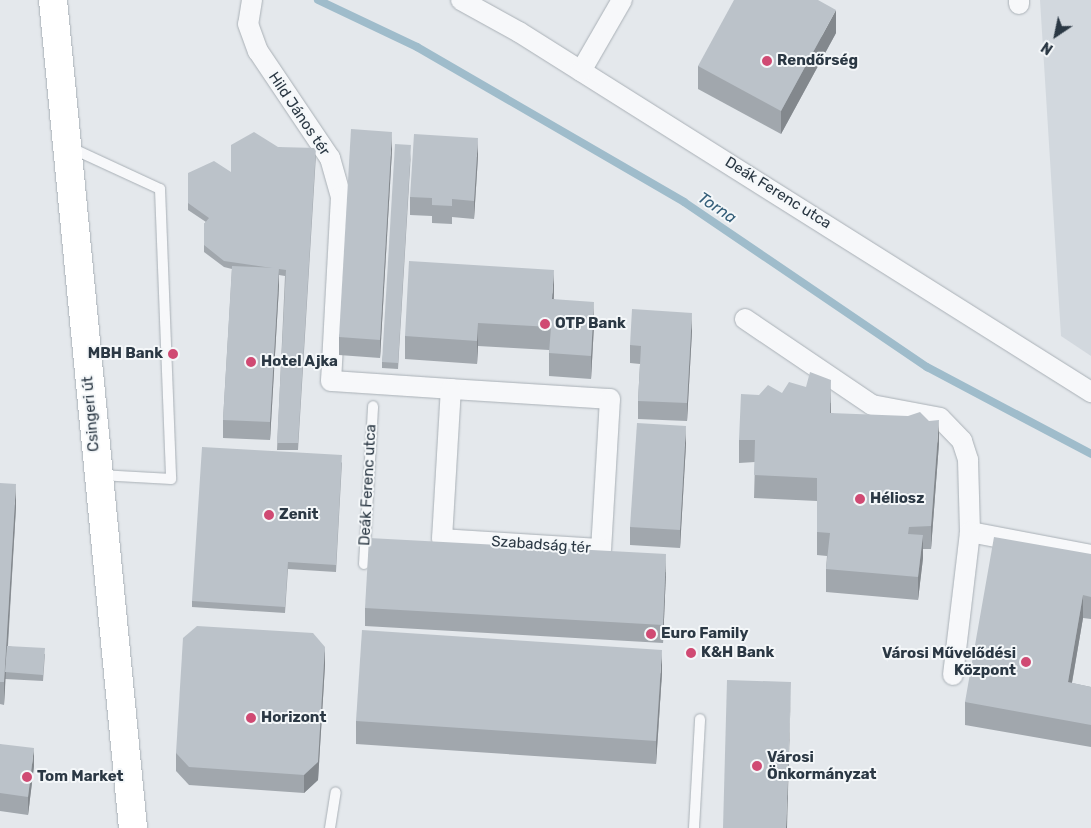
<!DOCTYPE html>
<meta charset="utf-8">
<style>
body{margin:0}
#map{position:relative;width:1091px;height:828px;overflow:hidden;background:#e4e8ec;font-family:Rubik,sans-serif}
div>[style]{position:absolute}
.built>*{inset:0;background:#d2d8de}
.stream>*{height:8px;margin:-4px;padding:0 4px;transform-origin:4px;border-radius:4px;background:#9fbccb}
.roads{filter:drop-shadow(0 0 1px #a9b0b6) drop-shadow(0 0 1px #a9b0b6)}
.service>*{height:10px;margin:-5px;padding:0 5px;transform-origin:5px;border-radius:5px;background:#f7f8fa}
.minor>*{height:20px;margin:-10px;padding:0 10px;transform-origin:10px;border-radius:10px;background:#f7f8fa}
.secondary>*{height:28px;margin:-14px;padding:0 14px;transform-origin:14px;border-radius:14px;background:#fff}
.wall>*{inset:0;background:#a1a7ad}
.shaded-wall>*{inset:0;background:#83888d}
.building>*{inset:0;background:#bbc2c9}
.dots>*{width:14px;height:14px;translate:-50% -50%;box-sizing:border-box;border:2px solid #f4f7f9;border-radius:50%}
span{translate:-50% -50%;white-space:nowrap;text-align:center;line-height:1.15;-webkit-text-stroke:4px #f4f7f9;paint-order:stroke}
.poi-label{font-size:15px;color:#2b3844;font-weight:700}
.left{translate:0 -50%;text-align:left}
.right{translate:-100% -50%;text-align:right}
.street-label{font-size:15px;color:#2b3844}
.water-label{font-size:16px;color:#345e79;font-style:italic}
.north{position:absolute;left:1031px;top:10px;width:50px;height:50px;-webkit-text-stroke:4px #f4f7f9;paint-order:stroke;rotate:214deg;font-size:14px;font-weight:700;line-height:20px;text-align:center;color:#2b3844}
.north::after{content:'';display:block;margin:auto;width:18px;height:22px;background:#2b3844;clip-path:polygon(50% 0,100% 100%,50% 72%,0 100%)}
</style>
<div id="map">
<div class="built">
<div style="clip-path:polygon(1040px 0,1091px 0,1091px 356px,1061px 336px)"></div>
</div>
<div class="stream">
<div style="left:318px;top:0;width:110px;rotate:25.4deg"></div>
<div style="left:417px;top:47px;width:309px;rotate:30.1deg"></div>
<div style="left:684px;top:202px;width:294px;rotate:34.2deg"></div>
<div style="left:927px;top:367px;width:186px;rotate:27.9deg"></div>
</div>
<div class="roads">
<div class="service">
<div style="left:69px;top:147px;width:100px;rotate:24.8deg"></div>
<div style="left:160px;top:189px;width:290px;rotate:87.8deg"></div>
<div style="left:171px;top:479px;width:71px;rotate:-176.8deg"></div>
<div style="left:364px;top:564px;width:158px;rotate:-86.7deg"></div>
<div style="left:330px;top:828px;width:36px;rotate:-81deg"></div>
<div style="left:694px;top:828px;width:109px;rotate:-86.8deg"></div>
</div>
<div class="minor">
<div style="left:252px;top:0;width:24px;rotate:99deg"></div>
<div style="left:248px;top:24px;width:29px;rotate:70deg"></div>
<div style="left:258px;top:51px;width:129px;rotate:56.1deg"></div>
<div style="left:330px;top:158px;width:41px;rotate:74.2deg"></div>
<div style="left:341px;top:197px;width:184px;rotate:93.1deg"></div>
<div style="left:331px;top:381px;width:120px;rotate:3.8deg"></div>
<div style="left:461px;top:0;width:66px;rotate:28.9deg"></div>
<div style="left:519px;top:32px;width:676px;rotate:32.19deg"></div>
<div style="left:1019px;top:0;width:4px;rotate:90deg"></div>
<div style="left:581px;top:71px;width:82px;rotate:-60deg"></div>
<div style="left:745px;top:319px;width:153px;rotate:34.1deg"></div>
<div style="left:872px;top:405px;width:69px;rotate:10.8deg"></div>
<div style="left:940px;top:418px;width:32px;rotate:46deg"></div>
<div style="left:962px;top:441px;width:20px;rotate:72deg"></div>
<div style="left:968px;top:460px;width:72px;rotate:88.4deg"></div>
<div style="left:970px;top:532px;width:123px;rotate:10.8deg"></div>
<div style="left:451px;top:389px;width:159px;rotate:3.6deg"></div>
<div style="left:610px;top:399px;width:150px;rotate:93.4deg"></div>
<div style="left:601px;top:549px;width:159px;rotate:-176.4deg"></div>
<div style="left:442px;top:539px;width:150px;rotate:-86.6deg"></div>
<div style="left:953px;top:675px;width:144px;rotate:-83.2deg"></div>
</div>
<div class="secondary">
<div style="left:53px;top:0;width:832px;rotate:84.48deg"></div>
</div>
</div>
<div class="wall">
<div style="clip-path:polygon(836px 33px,781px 134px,698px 89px,698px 66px)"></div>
<div style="clip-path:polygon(278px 147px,316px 155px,298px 450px,277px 450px,285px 276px,279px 275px,279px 286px,270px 440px,223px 438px,223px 420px,232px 269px,224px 267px,204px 252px,204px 224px,206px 222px,188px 210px,188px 173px,231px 172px)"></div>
<div style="clip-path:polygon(392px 150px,380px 358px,339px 355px,339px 337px)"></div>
<div style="clip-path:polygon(411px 152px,398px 369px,382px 368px,382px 362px)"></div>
<div style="clip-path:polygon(478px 156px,474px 219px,452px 217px,452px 224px,432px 223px,432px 216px,410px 215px,410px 197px)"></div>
<div style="clip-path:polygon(554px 293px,554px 299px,594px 325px,591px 379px,549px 376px,549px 350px,478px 346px,477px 364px,405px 359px,405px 336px)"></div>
<div style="clip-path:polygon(692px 331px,687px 421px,638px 419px,638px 401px,640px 364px,630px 363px,630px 345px)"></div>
<div style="clip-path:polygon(782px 393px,831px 403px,831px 413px,939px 443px,931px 549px,923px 549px,923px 558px,918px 600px,826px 592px,826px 569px,827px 556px,817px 555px,817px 501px,754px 498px,755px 462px,739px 463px,739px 440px,759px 395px)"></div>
<div style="clip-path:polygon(686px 444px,680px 548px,630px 545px,630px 527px)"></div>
<div style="clip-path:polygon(342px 462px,336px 572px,288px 569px,285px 613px,192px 607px,192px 601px)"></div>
<div style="clip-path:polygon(0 483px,16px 507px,8px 646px,45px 654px,43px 681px,5px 679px,4px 705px,0 704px)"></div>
<div style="clip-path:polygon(1091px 554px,1091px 619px,1083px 618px,1072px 683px,1091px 687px,1091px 747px,965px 725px,965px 702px)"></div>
<div style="clip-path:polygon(666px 572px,663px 643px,365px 626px,365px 608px)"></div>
<div style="clip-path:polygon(325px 665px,318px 780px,304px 793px,189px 785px,176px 771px,176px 753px)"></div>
<div style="clip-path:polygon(662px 673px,656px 764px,356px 744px,356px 721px)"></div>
<div style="clip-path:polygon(0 744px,34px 766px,28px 815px,0 811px)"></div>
</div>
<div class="shaded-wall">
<div style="clip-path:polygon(836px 10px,836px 33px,781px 134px,781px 111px)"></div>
<div style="clip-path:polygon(392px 132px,392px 150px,380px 358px,380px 340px)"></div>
<div style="clip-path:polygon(478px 138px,478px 156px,474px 219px,474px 201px)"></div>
<div style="clip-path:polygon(279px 268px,279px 286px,270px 440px,270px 422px)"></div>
<div style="clip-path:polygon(554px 270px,554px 293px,552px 322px,552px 299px)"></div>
<div style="clip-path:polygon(594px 302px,594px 325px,591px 379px,591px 356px)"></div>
<div style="clip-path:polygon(692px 313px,692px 331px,687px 421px,687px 403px)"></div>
<div style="clip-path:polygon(478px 323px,478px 346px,477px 364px,477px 341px)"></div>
<div style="clip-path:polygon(831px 380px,831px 403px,830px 436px,830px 413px)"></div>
<div style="clip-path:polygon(939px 420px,939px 443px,931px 549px,931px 526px)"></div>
<div style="clip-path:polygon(686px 426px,686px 444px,680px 548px,680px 530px)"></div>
<div style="clip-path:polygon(16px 484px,16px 507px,4px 705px,4px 682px)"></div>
<div style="clip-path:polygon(923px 535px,923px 558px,918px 600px,918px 577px)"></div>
<div style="clip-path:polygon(666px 554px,666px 572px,663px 643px,663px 625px)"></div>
<div style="clip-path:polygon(1083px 595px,1083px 618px,1068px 705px,1068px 682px)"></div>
<div style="clip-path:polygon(325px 647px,325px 665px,318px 780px,304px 793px,304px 775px)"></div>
<div style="clip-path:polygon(662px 650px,662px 673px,656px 764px,656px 741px)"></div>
<div style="clip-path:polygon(791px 682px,787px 828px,786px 828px)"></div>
<div style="clip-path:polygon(34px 748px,34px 766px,28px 815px,28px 797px)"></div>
</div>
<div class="building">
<div style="clip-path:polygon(734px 0,818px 0,836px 10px,781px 111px,698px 66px)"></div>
<div style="clip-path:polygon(351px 129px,392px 132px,380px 340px,339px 337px)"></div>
<div style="clip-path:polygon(254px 132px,278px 147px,316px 148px,298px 443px,277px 443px,286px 270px,224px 261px,204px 245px,204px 224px,209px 218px,188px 203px,188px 173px,214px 161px,231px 172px,231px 145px)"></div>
<div style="clip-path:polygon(414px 134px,478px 138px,474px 201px,452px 199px,452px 206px,432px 205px,432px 198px,410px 197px)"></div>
<div style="clip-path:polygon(395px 144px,411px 145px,398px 363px,382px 362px)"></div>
<div style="clip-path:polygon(409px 261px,554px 270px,552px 299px,594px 302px,591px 356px,549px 353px,551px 327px,478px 323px,477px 341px,405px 336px)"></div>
<div style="clip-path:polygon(232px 266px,279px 268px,270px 422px,223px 420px)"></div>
<div style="clip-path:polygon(632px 309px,692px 313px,687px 403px,638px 401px,641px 346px,630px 345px)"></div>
<div style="clip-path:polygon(810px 372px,831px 380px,830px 413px,908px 416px,920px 412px,929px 421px,939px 420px,931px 526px,909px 527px,908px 534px,923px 535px,918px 577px,826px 569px,830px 533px,817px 532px,817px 478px,754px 475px,755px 440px,739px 440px,741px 394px,759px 395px,768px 385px,782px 393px,789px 382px,806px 387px)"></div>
<div style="clip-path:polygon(637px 423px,686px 426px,680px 530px,630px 527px)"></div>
<div style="clip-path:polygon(202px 447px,342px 455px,336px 565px,288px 562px,285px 607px,192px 601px)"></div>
<div style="clip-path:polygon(0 483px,16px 484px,4px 682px,0 682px)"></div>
<div style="clip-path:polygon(994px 537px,1091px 554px,1091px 597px,1083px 595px,1068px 682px,1091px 687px,1091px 725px,965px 702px)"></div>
<div style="clip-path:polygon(369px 538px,666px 554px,663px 625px,365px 608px)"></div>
<div style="clip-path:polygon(197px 626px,313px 633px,325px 647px,318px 762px,304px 775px,189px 767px,176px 753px,183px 638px)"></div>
<div style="clip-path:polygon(362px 630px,662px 650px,656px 741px,356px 721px)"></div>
<div style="clip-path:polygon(7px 646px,45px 648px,43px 675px,5px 672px)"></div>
<div style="clip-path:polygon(727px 680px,791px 682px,786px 828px,723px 828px)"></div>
<div style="clip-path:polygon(0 744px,34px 748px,28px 797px,0 793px)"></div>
</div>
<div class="dots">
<div style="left:767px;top:61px;background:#d04a73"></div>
<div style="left:545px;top:324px;background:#d04a73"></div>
<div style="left:173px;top:354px;background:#d04a73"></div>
<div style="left:251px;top:362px;background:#d04a73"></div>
<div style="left:860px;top:499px;background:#d04a73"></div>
<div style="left:269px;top:515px;background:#d04a73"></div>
<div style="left:651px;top:634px;background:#d04a73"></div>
<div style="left:691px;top:653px;background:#d04a73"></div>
<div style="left:1026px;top:662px;background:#d04a73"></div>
<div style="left:251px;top:718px;background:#d04a73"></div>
<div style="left:757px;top:766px;background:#d04a73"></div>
<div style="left:27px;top:777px;background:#d04a73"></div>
</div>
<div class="poi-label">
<span class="left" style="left:777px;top:61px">Rendőrség</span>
<span class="left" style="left:555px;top:324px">OTP Bank</span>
<span class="right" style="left:163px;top:354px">MBH Bank</span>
<span class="left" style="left:261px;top:362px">Hotel Ajka</span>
<span class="left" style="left:870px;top:499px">Héliosz</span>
<span class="left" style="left:279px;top:515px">Zenit</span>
<span class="left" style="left:661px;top:634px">Euro Family</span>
<span class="left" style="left:701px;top:653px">K&amp;H Bank</span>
<span class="right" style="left:1016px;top:662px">Városi Művelődési<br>Központ</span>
<span class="left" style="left:261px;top:718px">Horizont</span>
<span class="left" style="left:767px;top:766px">Városi<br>Önkormányzat</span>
<span class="left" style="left:37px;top:777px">Tom Market</span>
</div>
<div class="street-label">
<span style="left:299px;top:114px;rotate:56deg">Hild János tér</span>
<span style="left:778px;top:193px;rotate:32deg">Deák Ferenc utca</span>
<span style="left:91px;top:414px;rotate:-95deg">Csingeri út</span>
<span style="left:368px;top:485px;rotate:-87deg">Deák Ferenc utca</span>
<span style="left:541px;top:545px;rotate:4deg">Szabadság tér</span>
</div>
<div class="water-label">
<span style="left:717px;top:208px;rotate:34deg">Torna</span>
</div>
<div class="north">N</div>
</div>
